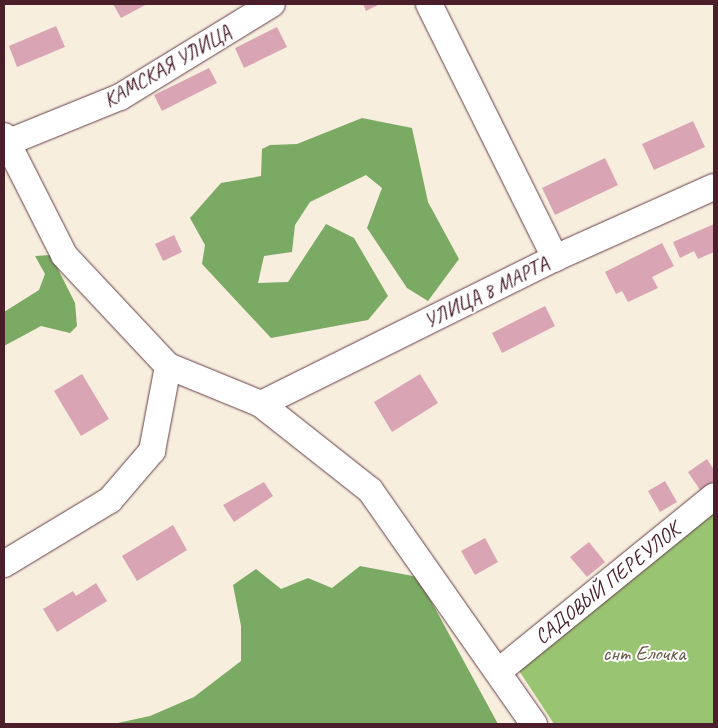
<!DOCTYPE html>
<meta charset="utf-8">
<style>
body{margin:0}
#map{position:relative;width:718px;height:728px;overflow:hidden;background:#f8eede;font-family:Caveat,sans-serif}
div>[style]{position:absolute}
.green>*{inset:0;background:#99c472}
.forest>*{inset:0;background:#7aaa64}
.building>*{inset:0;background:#d9a5b5}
.roads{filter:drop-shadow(0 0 1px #643e46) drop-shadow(0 0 1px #643e46)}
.minor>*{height:26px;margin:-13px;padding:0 13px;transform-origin:13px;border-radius:13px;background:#fff}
span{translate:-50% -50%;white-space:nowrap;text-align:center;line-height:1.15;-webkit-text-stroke:4px #fff;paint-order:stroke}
.street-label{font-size:21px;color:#4a1f2b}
.park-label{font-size:21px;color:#665944}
.frame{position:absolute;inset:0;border:5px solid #4a1f2b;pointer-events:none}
</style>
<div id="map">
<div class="green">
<div style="clip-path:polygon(714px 503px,714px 724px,554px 724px,516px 666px)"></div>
</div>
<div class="forest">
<div style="clip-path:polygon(362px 118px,412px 128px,428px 202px,459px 259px,428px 301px,407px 288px,367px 228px,382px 188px,366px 175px,310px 202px,295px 225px,292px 252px,264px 256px,258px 283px,288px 282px,326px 224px,354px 238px,388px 296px,368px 320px,271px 338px,202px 264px,205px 245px,190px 218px,221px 183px,261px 176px,262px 149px,270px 145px,297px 144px)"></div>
<div style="clip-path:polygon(51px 255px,75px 303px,77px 326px,70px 333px,41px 326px,4px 346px,4px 312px,39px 290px,45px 274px,35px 256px)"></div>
<div style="clip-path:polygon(360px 566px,418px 577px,498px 724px,113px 724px,150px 716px,194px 697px,241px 661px,241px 626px,233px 585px,256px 569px,281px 589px,308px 578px,332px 588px)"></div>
</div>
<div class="building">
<div style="clip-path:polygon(113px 4px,147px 4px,121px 18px)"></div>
<div style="clip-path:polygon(363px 4px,380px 4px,366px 11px)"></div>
<div style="clip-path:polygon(56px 26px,65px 47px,17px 67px,9px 46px)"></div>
<div style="clip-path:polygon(277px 27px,287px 47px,244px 68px,235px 48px)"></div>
<div style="clip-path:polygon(209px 68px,217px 83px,162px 111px,154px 95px)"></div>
<div style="clip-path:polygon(693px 121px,705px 147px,654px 170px,642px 144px)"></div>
<div style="clip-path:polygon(605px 158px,618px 185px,555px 215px,542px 188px)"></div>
<div style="clip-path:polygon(714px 224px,714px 252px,698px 259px,694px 251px,680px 258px,673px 242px)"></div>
<div style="clip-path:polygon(174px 235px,182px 252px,163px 261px,155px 244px)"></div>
<div style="clip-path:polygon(662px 243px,674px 266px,652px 277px,658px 288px,628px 302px,622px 291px,616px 294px,605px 272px)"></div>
<div style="clip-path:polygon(545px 306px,555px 326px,502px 353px,492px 333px)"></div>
<div style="clip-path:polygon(82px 374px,109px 419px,81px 436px,54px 391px)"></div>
<div style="clip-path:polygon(420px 374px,438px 403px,392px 432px,374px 402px)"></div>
<div style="clip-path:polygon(707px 459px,714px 470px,714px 481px,700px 490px,688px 472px)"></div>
<div style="clip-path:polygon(665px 481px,677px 502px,660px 512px,648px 491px)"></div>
<div style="clip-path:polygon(264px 482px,273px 496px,234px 522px,223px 505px)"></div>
<div style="clip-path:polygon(173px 525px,187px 550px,137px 581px,122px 556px)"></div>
<div style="clip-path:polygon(485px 538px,498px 562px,475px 575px,461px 551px)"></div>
<div style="clip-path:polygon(589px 542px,605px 562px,587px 577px,570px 557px)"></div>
<div style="clip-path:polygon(96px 583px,107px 601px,57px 632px,43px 609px,73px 591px,76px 596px)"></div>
</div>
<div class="roads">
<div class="minor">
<div style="left:429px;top:4px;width:284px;rotate:63.6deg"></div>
<div style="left:4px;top:136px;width:133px;rotate:63.2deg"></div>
<div style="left:64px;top:255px;width:152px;rotate:46.9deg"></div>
<div style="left:168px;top:366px;width:100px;rotate:22.2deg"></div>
<div style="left:261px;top:404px;width:139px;rotate:38.3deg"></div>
<div style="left:370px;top:490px;width:286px;rotate:55deg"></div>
<div style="left:4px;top:144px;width:125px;rotate:-22.1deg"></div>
<div style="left:120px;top:97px;width:178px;rotate:-31.5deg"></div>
<div style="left:261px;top:404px;width:328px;rotate:-26.4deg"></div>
<div style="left:555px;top:258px;width:174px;rotate:-24.1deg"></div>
<div style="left:4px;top:564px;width:124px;rotate:-31.1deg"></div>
<div style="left:110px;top:500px;width:65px;rotate:-49.4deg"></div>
<div style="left:152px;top:451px;width:86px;rotate:-79.3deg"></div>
<div style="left:499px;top:671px;width:277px;rotate:-39.1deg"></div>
</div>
</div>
<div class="street-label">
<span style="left:167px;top:66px;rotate:-30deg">КАМСКАЯ УЛИЦА</span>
<span style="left:486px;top:292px;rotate:-26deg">УЛИЦА 8 МАРТА</span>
<span style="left:607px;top:583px;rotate:-39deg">САДОВЫЙ ПЕРЕУЛОК</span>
</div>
<div class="park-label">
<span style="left:644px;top:653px">снт Елочка</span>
</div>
<div class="frame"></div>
</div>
